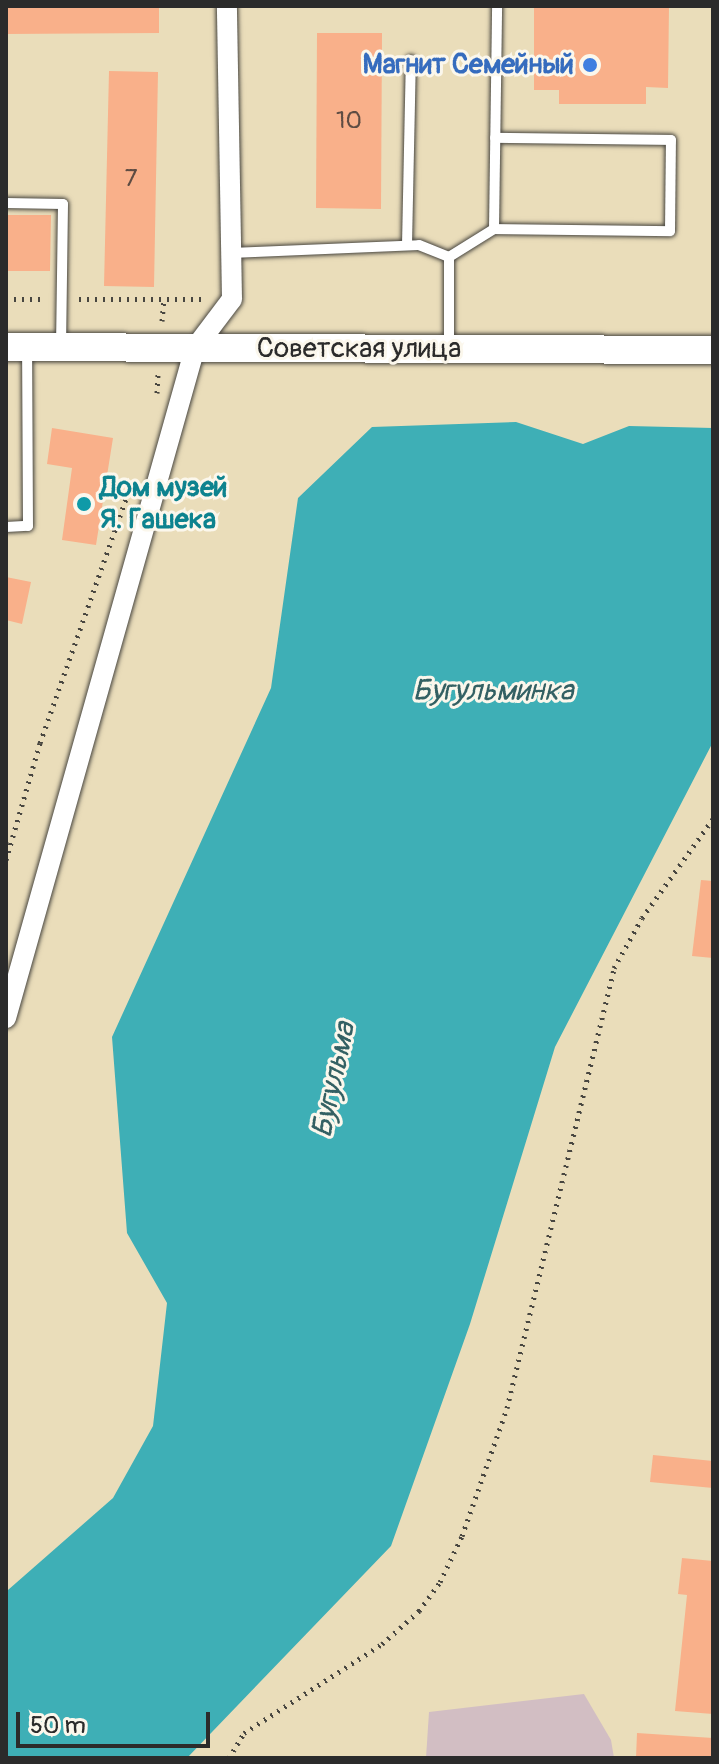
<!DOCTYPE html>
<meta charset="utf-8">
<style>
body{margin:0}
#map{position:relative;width:719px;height:1764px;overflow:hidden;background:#eaddba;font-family:Pangolin,sans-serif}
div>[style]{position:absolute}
.industrial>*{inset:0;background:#d2bec3}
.water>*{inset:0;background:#3eafb6}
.building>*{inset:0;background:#f9b08a}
.path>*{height:5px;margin-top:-2.5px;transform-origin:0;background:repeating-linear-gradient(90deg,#484640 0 2px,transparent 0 8px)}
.roads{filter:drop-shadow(0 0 2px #484640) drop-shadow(0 0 2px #484640)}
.lane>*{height:10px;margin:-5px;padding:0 5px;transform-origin:5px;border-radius:5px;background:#fff}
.street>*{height:20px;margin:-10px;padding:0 10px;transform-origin:10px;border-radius:10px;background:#fff}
.secondary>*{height:28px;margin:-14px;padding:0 14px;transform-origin:14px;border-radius:14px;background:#fff}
.dots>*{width:22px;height:22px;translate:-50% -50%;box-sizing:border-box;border:4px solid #fbf7ec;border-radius:50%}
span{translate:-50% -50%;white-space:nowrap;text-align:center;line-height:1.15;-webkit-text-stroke:6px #fbf7ec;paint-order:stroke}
.number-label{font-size:24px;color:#5e4c43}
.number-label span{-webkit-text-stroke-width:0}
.shop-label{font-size:28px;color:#366cbe;font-weight:700}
.right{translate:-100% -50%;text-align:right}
.street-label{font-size:28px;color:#2b2b2b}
.culture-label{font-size:28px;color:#0d838f;font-weight:700}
.left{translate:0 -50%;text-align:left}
.water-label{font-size:30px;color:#336063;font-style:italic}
.frame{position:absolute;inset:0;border:8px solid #2b2b2b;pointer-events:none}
.scale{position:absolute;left:16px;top:1712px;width:194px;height:36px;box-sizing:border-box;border:4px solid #2b2b2b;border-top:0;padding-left:10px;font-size:24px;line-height:28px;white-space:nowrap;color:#2b2b2b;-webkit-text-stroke:6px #fbf7ec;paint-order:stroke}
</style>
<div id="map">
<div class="industrial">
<div style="clip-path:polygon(584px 1694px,611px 1740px,614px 1758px,426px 1758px,429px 1712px)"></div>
</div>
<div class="water">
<div style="clip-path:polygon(516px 422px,583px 444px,629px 426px,713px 428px,713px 742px,555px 1047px,470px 1324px,391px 1546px,187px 1758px,6px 1758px,8px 1590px,113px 1498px,153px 1426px,167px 1303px,127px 1233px,112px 1037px,271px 688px,298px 498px,372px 427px)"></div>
</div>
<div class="building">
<div style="clip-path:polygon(6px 6px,159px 6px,159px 33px,6px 34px)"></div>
<div style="clip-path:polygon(534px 6px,669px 6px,668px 88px,646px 87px,646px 104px,559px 104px,559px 90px,534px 90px)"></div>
<div style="clip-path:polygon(317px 33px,382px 33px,381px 209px,316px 208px)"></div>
<div style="clip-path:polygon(109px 71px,158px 72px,154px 287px,104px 286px)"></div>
<div style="clip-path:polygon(6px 215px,51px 215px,50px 271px,6px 271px)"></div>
<div style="clip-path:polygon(52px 428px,113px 438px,96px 545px,62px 540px,72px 468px,47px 464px)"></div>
<div style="clip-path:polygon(6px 577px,31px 582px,22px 624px,6px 620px)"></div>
<div style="clip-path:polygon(701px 880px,713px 881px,713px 958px,692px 956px)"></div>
<div style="clip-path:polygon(653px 1455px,713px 1461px,713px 1488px,650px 1482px)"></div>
<div style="clip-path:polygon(682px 1558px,713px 1561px,713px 1714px,675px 1711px,687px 1595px,678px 1594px)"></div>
<div style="clip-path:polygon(637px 1733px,713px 1738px,713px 1758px,636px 1758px)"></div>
</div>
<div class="path">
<div style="left:6px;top:299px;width:39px"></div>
<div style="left:79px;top:299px;width:126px"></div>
<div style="left:162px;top:321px;width:22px;rotate:-85deg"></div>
<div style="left:157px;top:393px;width:22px;rotate:-87deg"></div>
<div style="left:6px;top:860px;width:122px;rotate:-73.8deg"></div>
<div style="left:40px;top:743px;width:271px;rotate:-70.6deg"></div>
<div style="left:229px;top:1758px;width:29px;rotate:-59deg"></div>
<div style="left:244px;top:1733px;width:164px;rotate:-32.8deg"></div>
<div style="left:382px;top:1644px;width:50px;rotate:-41.7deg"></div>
<div style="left:419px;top:1611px;width:36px;rotate:-54deg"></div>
<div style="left:440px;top:1582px;width:51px;rotate:-64.4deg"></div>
<div style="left:462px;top:1536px;width:136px;rotate:-70.6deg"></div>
<div style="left:507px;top:1408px;width:453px;rotate:-76.3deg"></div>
<div style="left:614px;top:968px;width:57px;rotate:-60.8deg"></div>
<div style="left:642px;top:918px;width:122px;rotate:-54.4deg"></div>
</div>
<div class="roads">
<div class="lane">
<div style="left:6px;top:203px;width:57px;rotate:1deg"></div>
<div style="left:63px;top:204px;width:141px;rotate:90.8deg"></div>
<div style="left:494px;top:229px;width:223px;rotate:-89.2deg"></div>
<div style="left:407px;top:245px;width:185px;rotate:-88.8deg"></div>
<div style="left:231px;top:253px;width:188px;rotate:-2.4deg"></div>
<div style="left:419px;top:245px;width:32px;rotate:22deg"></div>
<div style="left:449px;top:347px;width:90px;rotate:-90deg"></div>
<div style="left:449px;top:257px;width:53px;rotate:-31.9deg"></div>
<div style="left:494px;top:229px;width:176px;rotate:0.7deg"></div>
<div style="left:670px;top:231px;width:91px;rotate:-89.4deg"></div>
<div style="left:671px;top:140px;width:176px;rotate:-179.3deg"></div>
<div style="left:6px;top:527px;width:22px;rotate:-3deg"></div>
<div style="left:28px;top:526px;width:176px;rotate:-90.3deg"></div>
</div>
<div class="street">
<div style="left:6px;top:1018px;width:696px;rotate:-74.25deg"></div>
<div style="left:195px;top:348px;width:61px;rotate:-52.9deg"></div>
<div style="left:232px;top:299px;width:293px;rotate:-91deg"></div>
</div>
<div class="secondary">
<div style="left:6px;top:347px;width:707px;rotate:0.24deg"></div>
</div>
</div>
<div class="dots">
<div style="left:590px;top:65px;background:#3f7fe0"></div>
<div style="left:84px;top:504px;background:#0f9aa8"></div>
</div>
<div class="number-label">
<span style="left:349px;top:121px">10</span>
<span style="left:131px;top:179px">7</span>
</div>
<div class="shop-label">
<span class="right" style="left:574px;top:65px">Магнит Семейный</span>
</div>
<div class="street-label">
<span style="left:359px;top:349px">Советская улица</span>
</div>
<div class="culture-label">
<span class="left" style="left:100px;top:504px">Дом музей<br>Я. Гашека</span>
</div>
<div class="water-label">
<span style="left:493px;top:691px">Бугульминка</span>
<span style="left:334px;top:1080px;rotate:-78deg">Бугульма</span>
</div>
<div class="frame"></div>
<div class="scale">50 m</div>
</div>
